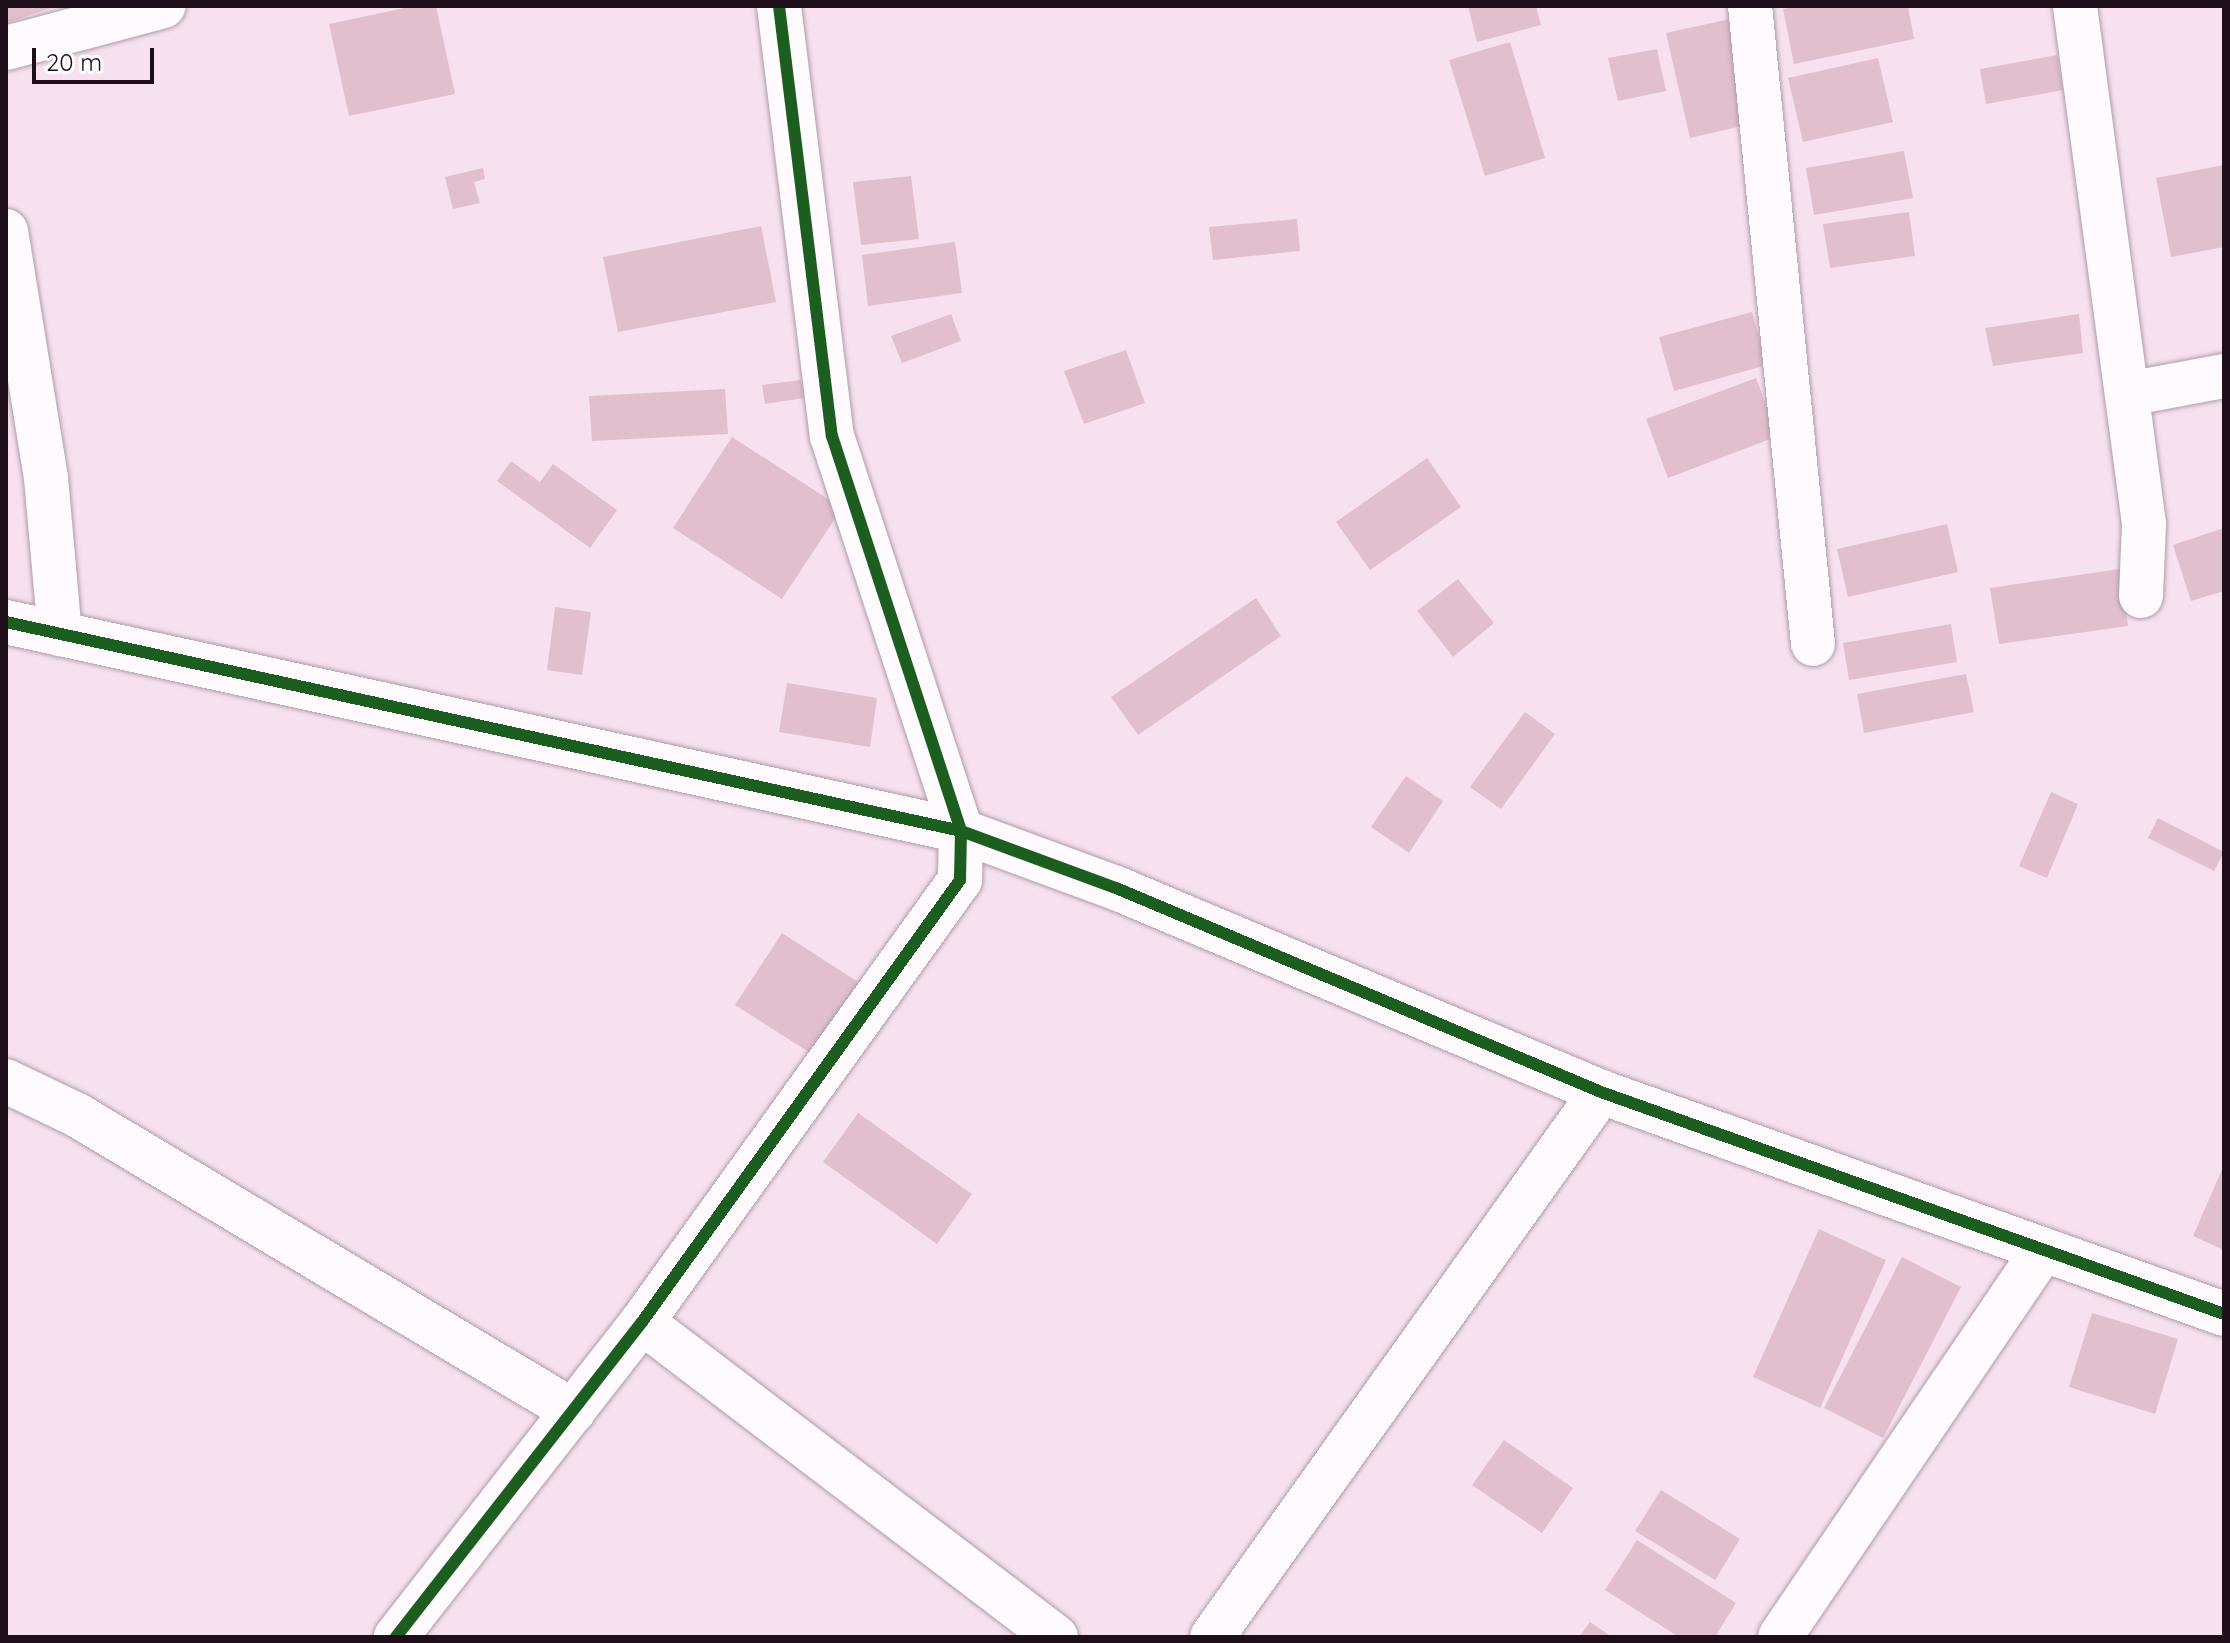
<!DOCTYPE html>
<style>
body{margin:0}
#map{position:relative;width:2230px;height:1643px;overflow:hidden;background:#f7e1ef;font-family:Quicksand,sans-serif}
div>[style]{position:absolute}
.building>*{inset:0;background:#e1bfcd}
.roads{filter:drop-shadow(0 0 2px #ae9da8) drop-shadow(0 0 2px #ae9da8)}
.minor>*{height:44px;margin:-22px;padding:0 22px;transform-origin:22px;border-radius:22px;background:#fefafd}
.cycleway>*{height:12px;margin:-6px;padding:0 6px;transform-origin:6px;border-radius:6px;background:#1b5e20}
span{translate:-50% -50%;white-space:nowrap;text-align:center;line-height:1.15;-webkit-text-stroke:6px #fff;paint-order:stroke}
.frame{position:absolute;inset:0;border:8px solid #1f0f1a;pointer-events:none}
.scale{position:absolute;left:32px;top:48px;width:122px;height:36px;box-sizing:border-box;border:4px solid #1f0f1a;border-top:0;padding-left:10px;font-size:24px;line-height:28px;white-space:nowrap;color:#1f0f1a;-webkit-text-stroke:6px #fff;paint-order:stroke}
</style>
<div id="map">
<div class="building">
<div style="clip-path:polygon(6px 6px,54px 6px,54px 7px,6px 23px)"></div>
<div style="clip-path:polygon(414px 6px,436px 6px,455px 94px,349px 116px,329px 24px)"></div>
<div style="clip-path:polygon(1468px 6px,1536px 6px,1541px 25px,1477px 42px)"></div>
<div style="clip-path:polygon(1799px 6px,1908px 6px,1914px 39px,1794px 64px,1783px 9px)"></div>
<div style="clip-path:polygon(1730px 19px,1755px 123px,1690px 138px,1666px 33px)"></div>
<div style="clip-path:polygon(1510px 42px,1545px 158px,1485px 176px,1449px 60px)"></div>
<div style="clip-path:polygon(1657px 49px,1666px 91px,1618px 101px,1608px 58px)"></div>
<div style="clip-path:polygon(2057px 55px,2063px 90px,1986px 104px,1980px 69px)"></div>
<div style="clip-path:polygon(1878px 58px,1893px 122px,1803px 142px,1788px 78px)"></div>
<div style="clip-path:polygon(1904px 151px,1913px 198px,1814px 215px,1806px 168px)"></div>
<div style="clip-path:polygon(2224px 165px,2224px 247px,2171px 257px,2156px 178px)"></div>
<div style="clip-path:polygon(483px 168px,485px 179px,474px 182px,480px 203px,453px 209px,445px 177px)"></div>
<div style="clip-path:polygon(911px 176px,919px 239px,861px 245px,853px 182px)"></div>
<div style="clip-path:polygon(1909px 212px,1915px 256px,1830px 268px,1823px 224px)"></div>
<div style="clip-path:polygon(1297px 219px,1300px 251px,1213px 260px,1209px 227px)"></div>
<div style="clip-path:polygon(761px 226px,776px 302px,618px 332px,603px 257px)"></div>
<div style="clip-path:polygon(955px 242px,962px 293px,868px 306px,862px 255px)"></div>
<div style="clip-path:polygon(1752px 312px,1767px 365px,1674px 391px,1659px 337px)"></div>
<div style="clip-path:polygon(951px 314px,961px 341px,902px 363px,891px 336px)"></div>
<div style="clip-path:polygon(2079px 314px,2083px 353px,1993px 366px,1985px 328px)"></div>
<div style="clip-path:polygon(1126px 350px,1145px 403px,1084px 424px,1064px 371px)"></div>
<div style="clip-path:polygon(1756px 378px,1778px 436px,1668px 478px,1646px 419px)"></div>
<div style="clip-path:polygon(801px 380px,804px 398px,765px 404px,762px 385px)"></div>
<div style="clip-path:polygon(725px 389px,728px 434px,592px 441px,589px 396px)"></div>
<div style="clip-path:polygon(732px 437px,842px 508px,782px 599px,673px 528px)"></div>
<div style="clip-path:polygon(1427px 458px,1461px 507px,1370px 570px,1336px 522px)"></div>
<div style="clip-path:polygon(511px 461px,540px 482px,553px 464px,617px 510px,590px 548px,497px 481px)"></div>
<div style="clip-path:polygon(1947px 524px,1958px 572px,1848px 597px,1837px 549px)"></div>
<div style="clip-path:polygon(2224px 528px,2224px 591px,2191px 601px,2173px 545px)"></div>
<div style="clip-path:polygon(2120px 569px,2128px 626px,1999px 644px,1990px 588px)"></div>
<div style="clip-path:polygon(1458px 579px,1494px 623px,1453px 657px,1417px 611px)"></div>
<div style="clip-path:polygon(1256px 598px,1281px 636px,1138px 735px,1111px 697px)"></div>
<div style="clip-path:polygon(555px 607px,591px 612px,582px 675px,547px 670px)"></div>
<div style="clip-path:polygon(1951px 624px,1957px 662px,1849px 680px,1843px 643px)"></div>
<div style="clip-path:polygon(1966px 674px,1974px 712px,1864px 733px,1857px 694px)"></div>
<div style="clip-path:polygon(787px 683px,877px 698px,870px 747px,779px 732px)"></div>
<div style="clip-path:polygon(1525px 712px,1555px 734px,1501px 809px,1470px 787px)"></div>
<div style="clip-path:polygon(1406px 776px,1443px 801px,1409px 853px,1371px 827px)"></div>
<div style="clip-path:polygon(2051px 792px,2078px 804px,2047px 878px,2019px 866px)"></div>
<div style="clip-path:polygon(2158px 818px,2224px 852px,2214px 871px,2148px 838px)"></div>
<div style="clip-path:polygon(782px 933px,858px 982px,812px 1054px,735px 1005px)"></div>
<div style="clip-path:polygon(858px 1113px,972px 1194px,937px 1244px,823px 1162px)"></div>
<div style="clip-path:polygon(2224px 1165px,2224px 1250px,2193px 1236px)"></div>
<div style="clip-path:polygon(1819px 1229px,1886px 1260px,1820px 1408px,1753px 1377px)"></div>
<div style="clip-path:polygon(1902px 1257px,1961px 1287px,1883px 1438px,1824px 1408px)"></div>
<div style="clip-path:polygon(2092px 1313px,2178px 1339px,2155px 1414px,2069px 1387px)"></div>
<div style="clip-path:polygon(1504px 1440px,1573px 1488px,1542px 1533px,1472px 1485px)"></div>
<div style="clip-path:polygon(1661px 1490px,1740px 1539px,1715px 1580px,1635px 1531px)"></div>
<div style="clip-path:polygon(1637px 1540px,1736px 1603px,1715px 1637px,1679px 1637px,1605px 1590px)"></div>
<div style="clip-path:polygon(1590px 1622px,1612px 1637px,1579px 1637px)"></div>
</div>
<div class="roads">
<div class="minor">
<div style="left:779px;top:6px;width:433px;rotate:83deg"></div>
<div style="left:832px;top:436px;width:416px;rotate:71.9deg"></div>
<div style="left:961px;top:831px;width:165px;rotate:20.2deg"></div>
<div style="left:1116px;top:888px;width:526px;rotate:22.81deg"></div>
<div style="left:1601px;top:1092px;width:661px;rotate:19.61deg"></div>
<div style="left:1750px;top:6px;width:641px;rotate:84.36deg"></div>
<div style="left:2075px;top:6px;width:523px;rotate:82.41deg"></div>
<div style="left:2144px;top:524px;width:72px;rotate:92.4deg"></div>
<div style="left:6px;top:48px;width:163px;rotate:-14.9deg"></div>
<div style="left:6px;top:231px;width:250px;rotate:80.8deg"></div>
<div style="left:46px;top:478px;width:157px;rotate:84.9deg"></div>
<div style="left:2127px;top:394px;width:99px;rotate:-10.5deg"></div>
<div style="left:6px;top:622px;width:978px;rotate:12.34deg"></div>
<div style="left:961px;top:831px;width:49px;rotate:91.2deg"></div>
<div style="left:960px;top:880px;width:545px;rotate:125.73deg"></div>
<div style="left:642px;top:1322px;width:400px;rotate:128deg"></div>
<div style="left:6px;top:1081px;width:79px;rotate:25.6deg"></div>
<div style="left:77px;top:1115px;width:578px;rotate:30.83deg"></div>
<div style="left:642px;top:1322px;width:520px;rotate:37.27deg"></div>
<div style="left:1212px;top:1637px;width:670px;rotate:-54.48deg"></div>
<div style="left:1780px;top:1637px;width:466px;rotate:-55.8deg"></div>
</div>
</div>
<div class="cycleway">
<div style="left:779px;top:6px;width:433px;rotate:83deg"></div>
<div style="left:832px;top:436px;width:416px;rotate:71.9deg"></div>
<div style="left:961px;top:831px;width:165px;rotate:20.2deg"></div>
<div style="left:1116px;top:888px;width:526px;rotate:22.81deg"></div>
<div style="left:1601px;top:1092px;width:661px;rotate:19.61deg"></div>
<div style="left:6px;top:622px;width:978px;rotate:12.34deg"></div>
<div style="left:961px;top:831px;width:49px;rotate:91.2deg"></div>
<div style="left:960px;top:880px;width:545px;rotate:125.73deg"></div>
<div style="left:642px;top:1322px;width:400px;rotate:128deg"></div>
</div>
<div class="frame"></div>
<div class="scale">20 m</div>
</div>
